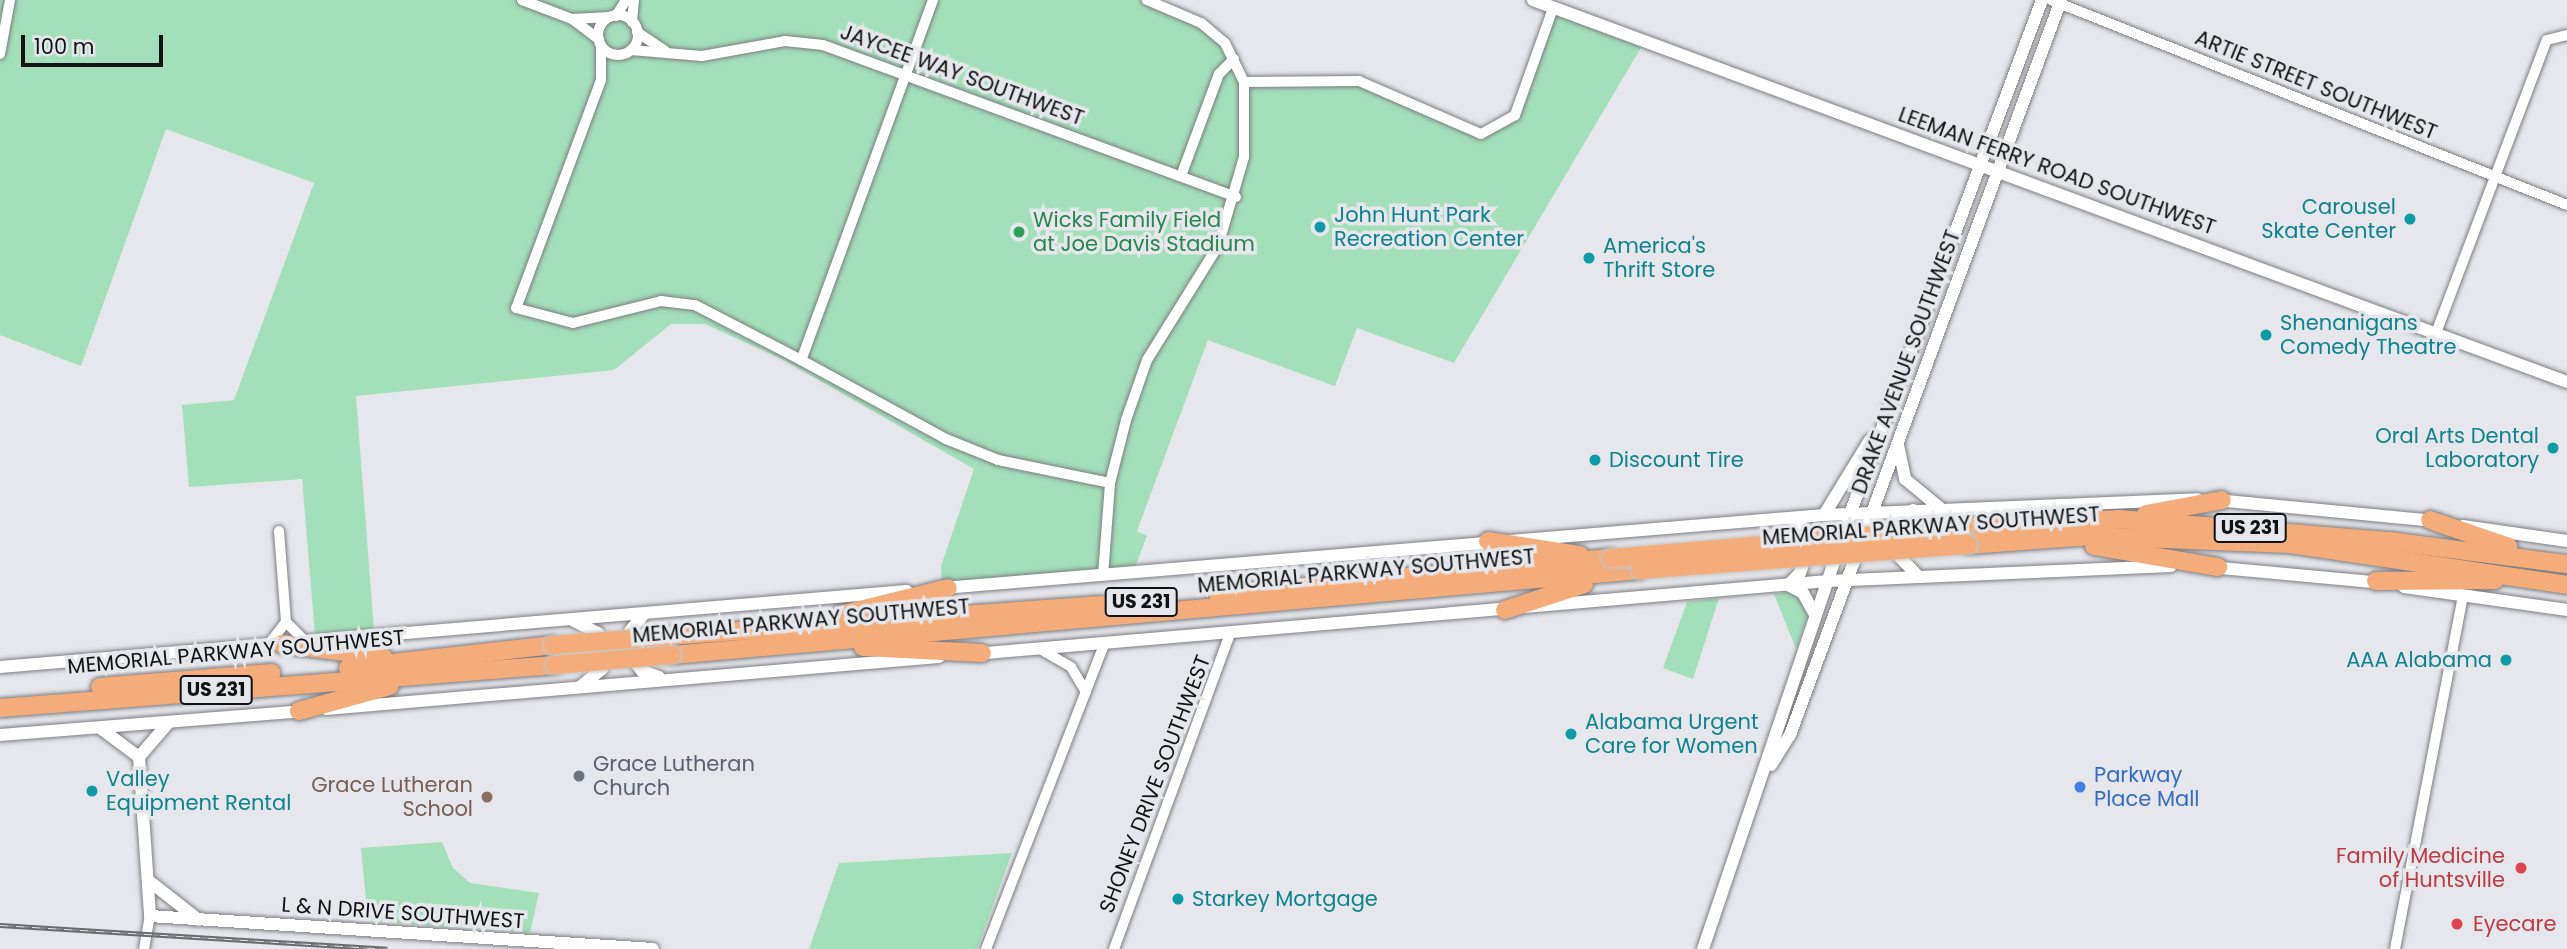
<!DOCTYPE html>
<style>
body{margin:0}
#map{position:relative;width:2567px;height:949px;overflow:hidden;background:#e6e7ec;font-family:Poppins,sans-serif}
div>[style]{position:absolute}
.green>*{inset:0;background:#a3e0b9}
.roads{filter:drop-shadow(0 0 2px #7d7d82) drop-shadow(0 0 2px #7d7d82)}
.street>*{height:10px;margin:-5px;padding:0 5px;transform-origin:5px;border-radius:5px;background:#fff}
.street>.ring{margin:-5px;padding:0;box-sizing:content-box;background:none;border:10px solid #fff;border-radius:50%}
.secondary>*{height:12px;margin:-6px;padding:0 6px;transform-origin:6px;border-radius:6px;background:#fff}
.highway>*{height:18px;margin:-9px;padding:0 9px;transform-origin:9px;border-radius:9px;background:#f4ac7a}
.rail>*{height:5px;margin-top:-2.5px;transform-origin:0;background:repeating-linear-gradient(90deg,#e6e7ec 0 8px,#6a6b6e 0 16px);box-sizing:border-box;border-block:2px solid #6a6b6e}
.bridges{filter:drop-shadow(0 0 2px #c6c6c6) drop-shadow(0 0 2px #c6c6c6)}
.highway-bridge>*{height:18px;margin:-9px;padding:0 9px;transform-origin:9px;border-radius:9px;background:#f4ac7a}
.dots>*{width:19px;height:19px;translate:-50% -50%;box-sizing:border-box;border:4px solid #e6e7ec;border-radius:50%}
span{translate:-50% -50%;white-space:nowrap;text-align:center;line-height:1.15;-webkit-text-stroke:7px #e6e7ec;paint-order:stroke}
.shield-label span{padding:2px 5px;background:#e6e7ec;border:2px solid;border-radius:5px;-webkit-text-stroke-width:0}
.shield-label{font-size:19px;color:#111213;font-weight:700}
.street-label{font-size:21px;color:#111213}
.culture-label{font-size:21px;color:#0d838f}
.right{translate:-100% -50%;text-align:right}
.left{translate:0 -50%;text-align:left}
.leisure-label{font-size:21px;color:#27864d}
.worship-label{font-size:21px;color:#5b616d}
.shop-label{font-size:21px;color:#366cbe}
.education-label{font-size:21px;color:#785e54}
.health-label{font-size:21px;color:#be3a42}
.scale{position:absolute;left:21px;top:35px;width:142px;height:32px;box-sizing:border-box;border:4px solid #111213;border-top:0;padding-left:9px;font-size:21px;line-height:24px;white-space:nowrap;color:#111213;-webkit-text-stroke:5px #e6e7ec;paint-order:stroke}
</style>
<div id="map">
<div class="green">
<div style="clip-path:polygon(0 0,1147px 0,1225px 43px,1244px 81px,1359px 81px,1481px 134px,1515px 115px,1553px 8px,1645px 41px,1454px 363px,1357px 328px,1335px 386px,1208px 340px,1137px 531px,1147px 536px,1133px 572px,942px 588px,941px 566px,974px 469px,782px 359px,705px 324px,671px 324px,614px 370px,356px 396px,374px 630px,315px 635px,302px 479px,189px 487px,182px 405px,234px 400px,314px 183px,166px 129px,81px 366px,0 335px)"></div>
<div style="clip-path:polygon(1789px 592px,1804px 600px,1808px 615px,1796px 649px,1774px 594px)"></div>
<div style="clip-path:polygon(1719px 598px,1693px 679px,1663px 668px,1687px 602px)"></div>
<div style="clip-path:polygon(442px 842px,453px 868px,470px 883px,539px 893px,530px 933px,368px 921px,361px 848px)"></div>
<div style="clip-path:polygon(1012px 853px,977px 949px,809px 949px,839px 863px)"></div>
</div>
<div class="roads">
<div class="street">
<div style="left:522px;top:0;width:53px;rotate:20.8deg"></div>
<div style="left:572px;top:19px;width:34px;rotate:37deg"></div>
<div style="left:933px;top:0;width:383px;rotate:110.1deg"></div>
<div style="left:801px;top:360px;width:165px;rotate:28.6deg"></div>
<div style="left:946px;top:439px;width:56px;rotate:22deg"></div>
<div style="left:998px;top:460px;width:114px;rotate:11.6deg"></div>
<div style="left:2051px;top:0;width:555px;rotate:21.67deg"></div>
<div class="ring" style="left:598px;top:15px;width:30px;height:30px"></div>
<div style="left:616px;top:16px;width:19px;rotate:-58deg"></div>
<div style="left:572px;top:19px;width:38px;rotate:-3deg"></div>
<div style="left:632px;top:22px;width:22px;rotate:-85deg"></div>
<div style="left:637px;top:32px;width:34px;rotate:34deg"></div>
<div style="left:601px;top:45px;width:35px;rotate:90deg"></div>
<div style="left:601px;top:80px;width:243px;rotate:110.4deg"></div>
<div style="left:516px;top:308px;width:59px;rotate:14.7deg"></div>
<div style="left:573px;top:323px;width:91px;rotate:-14deg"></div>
<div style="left:661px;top:301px;width:34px;rotate:7deg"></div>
<div style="left:695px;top:305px;width:119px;rotate:27.4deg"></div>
<div style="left:631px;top:50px;width:71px;rotate:4.8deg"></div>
<div style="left:702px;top:56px;width:84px;rotate:-10.2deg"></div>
<div style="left:785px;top:41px;width:38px;rotate:6deg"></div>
<div style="left:823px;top:45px;width:440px;rotate:20.2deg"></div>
<div style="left:0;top:54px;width:55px;rotate:-79.5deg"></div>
<div style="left:1244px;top:82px;width:115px;rotate:-0.5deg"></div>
<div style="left:1359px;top:81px;width:133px;rotate:23.5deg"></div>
<div style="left:1481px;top:134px;width:39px;rotate:-29deg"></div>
<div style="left:1515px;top:115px;width:114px;rotate:-70.4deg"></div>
<div style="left:1181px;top:176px;width:109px;rotate:-69.6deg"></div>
<div style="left:1219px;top:74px;width:21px;rotate:-45deg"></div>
<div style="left:2436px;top:333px;width:313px;rotate:-69.3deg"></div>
<div style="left:2547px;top:40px;width:21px;rotate:-14deg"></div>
<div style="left:279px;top:531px;width:91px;rotate:85.6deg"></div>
<div style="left:1103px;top:575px;width:92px;rotate:-85.6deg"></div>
<div style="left:1110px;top:483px;width:65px;rotate:-75.7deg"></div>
<div style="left:1126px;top:420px;width:64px;rotate:-70.7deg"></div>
<div style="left:1147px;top:360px;width:134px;rotate:-58.1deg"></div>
<div style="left:1218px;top:246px;width:93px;rotate:-73.7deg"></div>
<div style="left:1244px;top:157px;width:75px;rotate:-90deg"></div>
<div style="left:1244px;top:82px;width:43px;rotate:-116deg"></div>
<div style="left:1225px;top:43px;width:31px;rotate:-140deg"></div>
<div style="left:1201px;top:23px;width:59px;rotate:-156.9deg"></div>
<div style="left:268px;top:645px;width:29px;rotate:-52deg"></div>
<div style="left:286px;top:622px;width:27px;rotate:45deg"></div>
<div style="left:1040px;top:649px;width:36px;rotate:30deg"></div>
<div style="left:1071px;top:667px;width:29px;rotate:59deg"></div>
<div style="left:144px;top:949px;width:34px;rotate:-80deg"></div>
<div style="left:986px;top:949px;width:329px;rotate:-68.8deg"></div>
<div style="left:1114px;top:949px;width:337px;rotate:-69.8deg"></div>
<div style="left:2395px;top:949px;width:359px;rotate:-79.1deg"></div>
</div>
<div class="secondary">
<div style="left:1533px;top:0;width:1102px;rotate:20.28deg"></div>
<div style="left:1898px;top:445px;width:35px;rotate:78deg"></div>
<div style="left:1905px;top:479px;width:45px;rotate:39.6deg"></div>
<div style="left:2216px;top:500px;width:220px;rotate:5.5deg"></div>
<div style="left:1913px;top:510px;width:24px;rotate:138deg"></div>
<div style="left:1895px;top:526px;width:22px;rotate:100deg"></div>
<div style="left:1891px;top:548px;width:39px;rotate:46deg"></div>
<div style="left:1824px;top:515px;width:88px;rotate:-58.5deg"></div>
<div style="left:2463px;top:526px;width:105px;rotate:8.2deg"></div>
<div style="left:2210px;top:567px;width:174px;rotate:5.3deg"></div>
<div style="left:1788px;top:585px;width:17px;rotate:-45deg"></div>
<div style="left:1800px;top:573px;width:29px;rotate:-70deg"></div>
<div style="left:1810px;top:546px;width:16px;rotate:-104deg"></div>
<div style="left:1806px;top:530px;width:19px;rotate:-141deg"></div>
<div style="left:1788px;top:585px;width:17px;rotate:28deg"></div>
<div style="left:1803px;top:593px;width:25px;rotate:61deg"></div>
<div style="left:2404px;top:587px;width:165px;rotate:8deg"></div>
<div style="left:943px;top:588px;width:884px;rotate:-4.74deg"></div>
<div style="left:1824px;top:515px;width:374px;rotate:-2.4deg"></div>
<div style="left:645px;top:613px;width:23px;rotate:130deg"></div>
<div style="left:630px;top:631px;width:24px;rotate:92deg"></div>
<div style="left:629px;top:655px;width:21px;rotate:51deg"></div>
<div style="left:642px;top:671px;width:18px;rotate:19deg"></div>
<div style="left:574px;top:621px;width:28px;rotate:27deg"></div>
<div style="left:599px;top:634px;width:13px;rotate:72deg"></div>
<div style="left:603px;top:646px;width:23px;rotate:92deg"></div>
<div style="left:602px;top:669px;width:26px;rotate:141deg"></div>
<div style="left:974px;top:654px;width:857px;rotate:-4.89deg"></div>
<div style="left:1828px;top:581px;width:343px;rotate:-2.5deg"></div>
<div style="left:0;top:667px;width:910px;rotate:-4.79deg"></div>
<div style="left:326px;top:709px;width:615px;rotate:-4.85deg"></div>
<div style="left:169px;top:722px;width:46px;rotate:130.6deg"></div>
<div style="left:139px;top:757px;width:159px;rotate:86deg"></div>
<div style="left:150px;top:916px;width:504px;rotate:3.75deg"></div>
<div style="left:100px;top:728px;width:49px;rotate:36.6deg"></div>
<div style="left:0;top:735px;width:309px;rotate:-4.5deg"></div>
<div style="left:1771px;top:765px;width:36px;rotate:-58deg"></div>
<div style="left:1790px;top:735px;width:783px;rotate:-69.76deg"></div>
<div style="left:149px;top:881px;width:63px;rotate:38deg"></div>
<div style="left:1703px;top:949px;width:459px;rotate:-71.3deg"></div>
<div style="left:1850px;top:514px;width:549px;rotate:-69.52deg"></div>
</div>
<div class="highway">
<div style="left:2146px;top:514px;width:77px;rotate:-10.4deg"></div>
<div style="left:2430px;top:520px;width:83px;rotate:18.9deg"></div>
<div style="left:1964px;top:528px;width:155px;rotate:-3.3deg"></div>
<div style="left:2119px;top:519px;width:271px;rotate:4.7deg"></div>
<div style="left:2389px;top:541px;width:179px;rotate:7.4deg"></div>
<div style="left:1488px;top:541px;width:93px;rotate:8.7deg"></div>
<div style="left:1968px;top:545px;width:123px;rotate:-4.2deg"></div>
<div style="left:2091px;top:536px;width:199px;rotate:2.3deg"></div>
<div style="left:2290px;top:544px;width:280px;rotate:8.4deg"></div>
<div style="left:2094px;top:546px;width:126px;rotate:9.6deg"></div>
<div style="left:2376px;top:581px;width:119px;rotate:-0.5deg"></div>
<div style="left:1218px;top:595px;width:395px;rotate:-5.4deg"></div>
<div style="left:1505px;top:610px;width:83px;rotate:-18.2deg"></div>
<div style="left:840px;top:615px;width:111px;rotate:-14deg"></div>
<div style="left:669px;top:636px;width:435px;rotate:-4.1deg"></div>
<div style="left:282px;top:644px;width:102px;rotate:7.3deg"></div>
<div style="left:863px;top:647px;width:119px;rotate:2.9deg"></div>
<div style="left:672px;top:655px;width:972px;rotate:-5.02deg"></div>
<div style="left:348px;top:668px;width:206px;rotate:-6.4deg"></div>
<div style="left:100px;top:687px;width:172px;rotate:-4.7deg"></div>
<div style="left:0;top:708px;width:557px;rotate:-4.43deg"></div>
<div style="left:299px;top:711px;width:94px;rotate:-15.4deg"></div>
</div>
</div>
<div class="rail">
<div style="left:0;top:925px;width:388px;rotate:3.5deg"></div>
</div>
<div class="bridges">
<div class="highway-bridge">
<div style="left:1611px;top:558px;width:354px;rotate:-4.9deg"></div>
<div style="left:1640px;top:570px;width:329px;rotate:-4.4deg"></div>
<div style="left:553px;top:645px;width:116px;rotate:-4.4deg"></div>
<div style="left:555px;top:665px;width:117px;rotate:-4.9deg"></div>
</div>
</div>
<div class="dots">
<div style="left:2410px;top:219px;background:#0f9aa8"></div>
<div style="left:1320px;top:227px;background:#0f9aa8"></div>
<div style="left:1019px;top:232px;background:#2e9e5b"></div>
<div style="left:1589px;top:258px;background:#0f9aa8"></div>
<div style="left:2266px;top:335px;background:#0f9aa8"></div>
<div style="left:2553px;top:448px;background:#0f9aa8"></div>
<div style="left:1595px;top:460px;background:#0f9aa8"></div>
<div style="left:2506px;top:660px;background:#0f9aa8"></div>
<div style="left:1571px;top:734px;background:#0f9aa8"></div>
<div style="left:579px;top:776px;background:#6b7280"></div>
<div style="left:2080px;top:787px;background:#3f7fe0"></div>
<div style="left:92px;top:791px;background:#0f9aa8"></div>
<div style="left:487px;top:797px;background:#8d6e63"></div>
<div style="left:2521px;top:868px;background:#e0444e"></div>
<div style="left:1178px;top:899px;background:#0f9aa8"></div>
<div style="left:2457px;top:924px;background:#e0444e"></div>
</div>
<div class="shield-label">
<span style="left:2250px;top:528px">US 231</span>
<span style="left:1141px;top:602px">US 231</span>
<span style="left:216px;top:690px">US 231</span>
</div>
<div class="street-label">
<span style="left:962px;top:75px;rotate:20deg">JAYCEE WAY SOUTHWEST</span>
<span style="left:2316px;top:85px;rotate:22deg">ARTIE STREET SOUTHWEST</span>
<span style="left:2057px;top:171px;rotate:20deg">LEEMAN FERRY ROAD SOUTHWEST</span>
<span style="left:1906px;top:362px;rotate:-70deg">DRAKE AVENUE SOUTHWEST</span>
<span style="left:1931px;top:526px;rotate:-4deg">MEMORIAL PARKWAY SOUTHWEST</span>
<span style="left:1366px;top:571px;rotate:-5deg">MEMORIAL PARKWAY SOUTHWEST</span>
<span style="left:801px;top:621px;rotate:-5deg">MEMORIAL PARKWAY SOUTHWEST</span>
<span style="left:236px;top:652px;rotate:-5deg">MEMORIAL PARKWAY SOUTHWEST</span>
<span style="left:1155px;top:784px;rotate:-69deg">SHONEY DRIVE SOUTHWEST</span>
<span style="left:403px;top:913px;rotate:4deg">L &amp; N DRIVE SOUTHWEST</span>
</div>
<div class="culture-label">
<span class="right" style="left:2396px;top:219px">Carousel<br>Skate Center</span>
<span class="left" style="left:1334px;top:227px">John Hunt Park<br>Recreation Center</span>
<span class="left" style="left:1603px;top:258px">America's<br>Thrift Store</span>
<span class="left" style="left:2280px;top:335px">Shenanigans<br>Comedy Theatre</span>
<span class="right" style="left:2539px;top:448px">Oral Arts Dental<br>Laboratory</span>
<span class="left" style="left:1609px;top:460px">Discount Tire</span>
<span class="right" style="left:2492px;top:660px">AAA Alabama</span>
<span class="left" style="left:1585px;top:734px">Alabama Urgent<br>Care for Women</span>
<span class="left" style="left:106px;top:791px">Valley<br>Equipment Rental</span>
<span class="left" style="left:1192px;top:899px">Starkey Mortgage</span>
</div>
<div class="leisure-label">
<span class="left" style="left:1033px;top:232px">Wicks Family Field<br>at Joe Davis Stadium</span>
</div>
<div class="worship-label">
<span class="left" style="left:593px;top:776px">Grace Lutheran<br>Church</span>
</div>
<div class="shop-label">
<span class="left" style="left:2094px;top:787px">Parkway<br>Place Mall</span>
</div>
<div class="education-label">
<span class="right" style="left:473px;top:797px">Grace Lutheran<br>School</span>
</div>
<div class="health-label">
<span class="right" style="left:2505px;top:868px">Family Medicine<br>of Huntsville</span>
<span class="left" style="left:2473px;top:924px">Eyecare</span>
</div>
<div class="scale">100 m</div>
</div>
